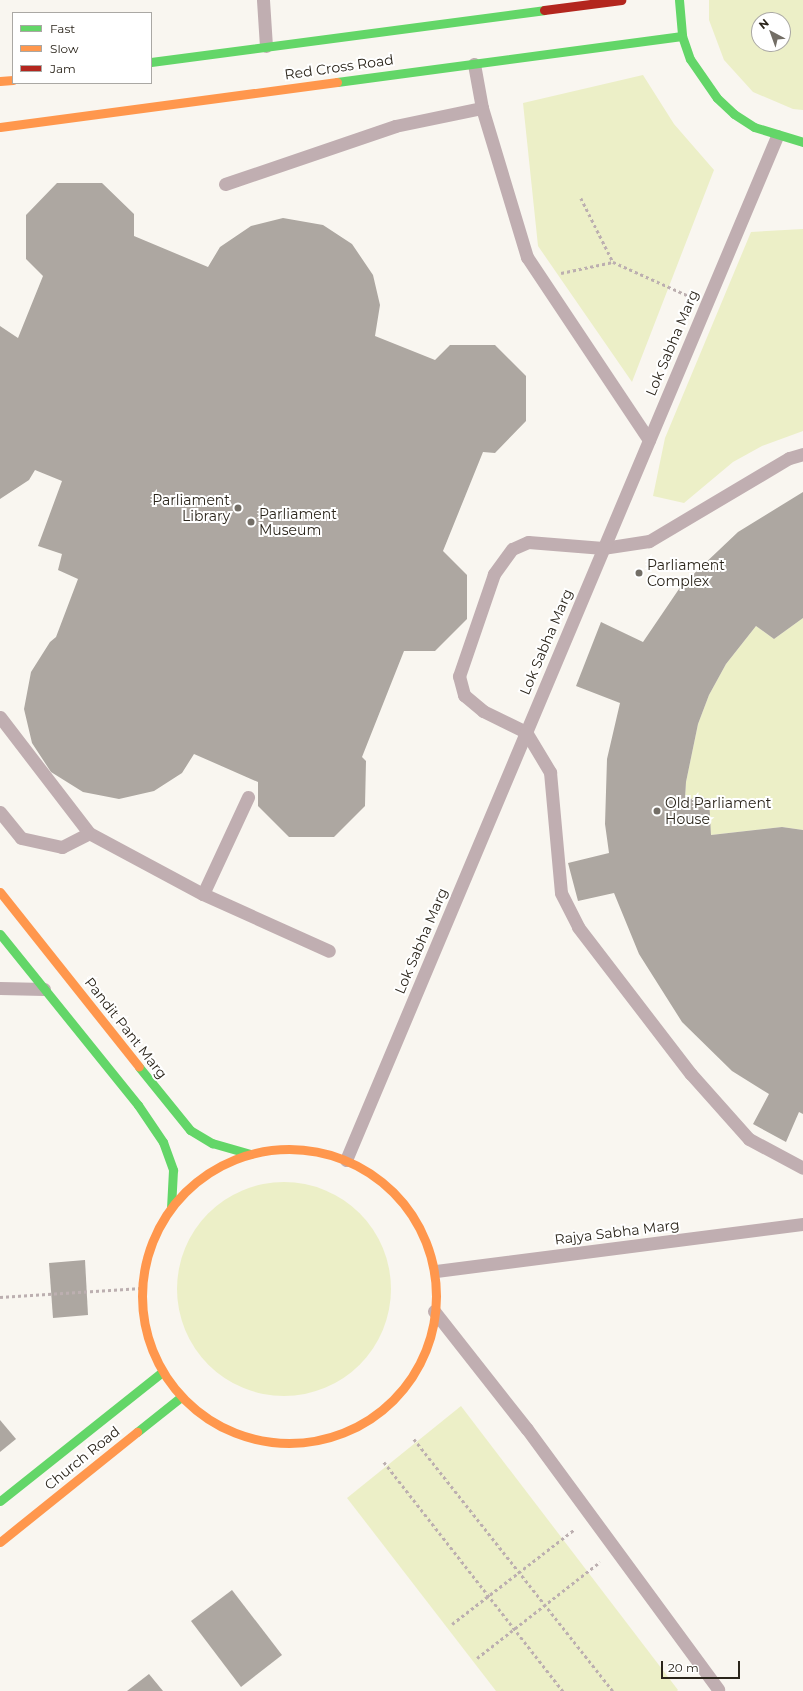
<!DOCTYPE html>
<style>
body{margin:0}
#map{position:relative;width:803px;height:1691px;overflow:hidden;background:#f9f6f0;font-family:Montserrat,sans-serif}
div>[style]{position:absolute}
.green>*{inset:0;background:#ecefc7}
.round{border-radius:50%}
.building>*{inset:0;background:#ada7a1}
.path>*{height:2.5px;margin-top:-1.25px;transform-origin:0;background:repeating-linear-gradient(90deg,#bcafb0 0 3px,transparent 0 6px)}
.lane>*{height:13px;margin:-6.5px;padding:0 6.5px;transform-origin:6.5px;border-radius:6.5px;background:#c0aeb1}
.fast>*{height:9px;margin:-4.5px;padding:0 4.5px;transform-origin:4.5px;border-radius:4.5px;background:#63d668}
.slow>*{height:9px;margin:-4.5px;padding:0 4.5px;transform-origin:4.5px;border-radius:4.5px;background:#ff974d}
.slow>.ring{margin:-4.5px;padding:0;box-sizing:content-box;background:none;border:9px solid #ff974d;border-radius:50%}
.jam>*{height:9px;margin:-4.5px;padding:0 4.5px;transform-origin:4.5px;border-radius:4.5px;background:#b3261e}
.dots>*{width:11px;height:11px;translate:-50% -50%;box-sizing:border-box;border:2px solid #fff;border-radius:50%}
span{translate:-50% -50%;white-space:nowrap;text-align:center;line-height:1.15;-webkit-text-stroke:4px #fff;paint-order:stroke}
.street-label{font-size:14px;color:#2b251b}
.poi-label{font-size:14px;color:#2b251b}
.right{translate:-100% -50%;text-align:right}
.left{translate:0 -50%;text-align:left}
.legend{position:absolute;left:12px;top:12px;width:140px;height:72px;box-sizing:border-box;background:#fff;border:1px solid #aaa8a4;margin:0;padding:5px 7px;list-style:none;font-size:12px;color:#2b251b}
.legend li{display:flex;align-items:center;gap:8px;height:20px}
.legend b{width:20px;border:1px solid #aaa8a4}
.north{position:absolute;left:751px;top:12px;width:40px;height:40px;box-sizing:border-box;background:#fff;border:1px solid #aaa8a4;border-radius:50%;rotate:319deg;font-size:11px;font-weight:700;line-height:16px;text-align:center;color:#2b251b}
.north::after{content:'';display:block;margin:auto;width:14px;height:18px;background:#736e66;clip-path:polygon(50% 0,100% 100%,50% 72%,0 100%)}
.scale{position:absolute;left:661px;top:1661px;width:79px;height:18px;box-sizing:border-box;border:2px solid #2b251b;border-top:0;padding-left:5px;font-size:12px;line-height:14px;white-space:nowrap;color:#2b251b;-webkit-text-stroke:3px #fff;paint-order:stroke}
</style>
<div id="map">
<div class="green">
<div style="clip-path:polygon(evenodd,709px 0,803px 0,803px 110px,793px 109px,753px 92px,724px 60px,709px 20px,709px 0,759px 20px,783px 20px,783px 44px,759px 44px,759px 20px)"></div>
<div style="clip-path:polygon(643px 75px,674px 124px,714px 170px,632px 382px,538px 246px,523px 103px)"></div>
<div style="clip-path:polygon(803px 229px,803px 431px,762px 446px,733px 462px,684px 503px,653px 496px,665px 438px,751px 232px)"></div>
<div style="clip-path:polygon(803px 618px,803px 830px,782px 827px,711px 835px,708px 798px,685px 799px,686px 782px,698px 724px,709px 695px,726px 664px,756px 626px,774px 639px)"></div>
<div class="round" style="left:177px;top:1182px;width:214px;height:214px"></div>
<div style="clip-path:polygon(461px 1406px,678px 1690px,677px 1691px,496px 1691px,347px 1498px)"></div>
</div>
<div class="building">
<div style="clip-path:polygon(57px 183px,102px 183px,134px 214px,134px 236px,208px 267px,220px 247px,251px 226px,283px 218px,323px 225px,352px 244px,373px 275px,380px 305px,375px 336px,435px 360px,450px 345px,495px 345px,526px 376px,526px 421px,495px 453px,483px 452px,443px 551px,467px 575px,467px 619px,435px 651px,404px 651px,362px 757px,366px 761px,365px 806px,334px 837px,289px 837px,258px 806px,258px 782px,194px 754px,182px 773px,154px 791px,119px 799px,83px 792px,51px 772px,32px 743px,24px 709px,31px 672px,50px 642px,56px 637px,78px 579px,58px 570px,62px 554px,38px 546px,62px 481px,35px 470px,29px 480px,0 499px,0 326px,18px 338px,43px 276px,26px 259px,26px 215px)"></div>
<div style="clip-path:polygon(803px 492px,803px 618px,774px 639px,756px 626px,726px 664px,709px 695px,698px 724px,686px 782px,685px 799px,709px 798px,711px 835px,782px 827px,803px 830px,803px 1114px,799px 1112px,786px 1142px,753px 1124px,769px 1094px,732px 1071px,682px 1022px,639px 954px,614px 893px,578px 901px,568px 863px,609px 853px,605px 824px,607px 759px,620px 703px,576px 686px,601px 622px,643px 642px,681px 586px,738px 532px)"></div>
<div style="clip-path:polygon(85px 1260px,88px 1315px,53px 1318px,49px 1263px)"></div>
<div style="clip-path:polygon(0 1420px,16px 1439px,0 1452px)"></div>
<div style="clip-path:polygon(232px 1590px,282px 1655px,241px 1687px,191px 1621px)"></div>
<div style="clip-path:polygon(149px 1674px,163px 1691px,127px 1691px)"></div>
</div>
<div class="path">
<div style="left:581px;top:198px;width:72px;rotate:63.4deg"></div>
<div style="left:561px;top:273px;width:53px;rotate:-11.9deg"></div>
<div style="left:613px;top:262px;width:83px;rotate:24.1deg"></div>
<div style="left:0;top:1297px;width:142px;rotate:-3.6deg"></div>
<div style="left:414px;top:1439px;width:321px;rotate:51.7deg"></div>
<div style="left:384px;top:1462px;width:291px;rotate:52deg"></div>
<div style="left:452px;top:1624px;width:155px;rotate:-37.7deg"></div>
<div style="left:477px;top:1658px;width:156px;rotate:-38deg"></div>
</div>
<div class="lane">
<div style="left:263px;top:0;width:46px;rotate:86.3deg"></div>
<div style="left:474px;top:64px;width:45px;rotate:79.7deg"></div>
<div style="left:482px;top:108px;width:156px;rotate:73.2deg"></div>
<div style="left:527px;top:257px;width:220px;rotate:56.3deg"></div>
<div style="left:225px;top:184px;width:180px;rotate:-18.8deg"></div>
<div style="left:395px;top:126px;width:89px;rotate:-11.7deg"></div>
<div style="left:803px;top:454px;width:15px;rotate:164deg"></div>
<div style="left:789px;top:458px;width:163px;rotate:149.3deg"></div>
<div style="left:649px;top:541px;width:47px;rotate:171.3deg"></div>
<div style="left:603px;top:548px;width:75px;rotate:-175.4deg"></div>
<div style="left:528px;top:542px;width:17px;rotate:156deg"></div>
<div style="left:512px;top:549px;width:31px;rotate:126deg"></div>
<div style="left:494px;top:574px;width:108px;rotate:108.9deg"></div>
<div style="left:459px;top:676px;width:20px;rotate:75deg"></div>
<div style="left:464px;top:695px;width:25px;rotate:40deg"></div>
<div style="left:483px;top:711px;width:48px;rotate:26deg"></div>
<div style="left:526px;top:732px;width:47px;rotate:59deg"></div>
<div style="left:550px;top:772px;width:121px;rotate:84.8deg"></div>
<div style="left:561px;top:893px;width:38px;rotate:63deg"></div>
<div style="left:578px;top:927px;width:185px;rotate:52.5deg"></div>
<div style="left:691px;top:1074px;width:87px;rotate:48.3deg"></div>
<div style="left:749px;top:1139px;width:61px;rotate:28.2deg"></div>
<div style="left:0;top:717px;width:146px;rotate:52.5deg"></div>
<div style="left:89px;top:833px;width:129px;rotate:28.2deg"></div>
<div style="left:203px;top:894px;width:138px;rotate:24.3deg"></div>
<div style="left:0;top:812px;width:33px;rotate:51deg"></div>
<div style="left:21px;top:838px;width:42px;rotate:12.4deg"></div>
<div style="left:62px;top:847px;width:30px;rotate:-27deg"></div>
<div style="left:203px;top:894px;width:107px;rotate:-65.1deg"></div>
<div style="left:0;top:988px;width:44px;rotate:1.3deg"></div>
<div style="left:346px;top:1160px;width:1111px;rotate:-67.17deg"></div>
<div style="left:436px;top:1271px;width:370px;rotate:-7.3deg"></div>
<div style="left:434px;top:1311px;width:150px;rotate:51.8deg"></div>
<div style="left:527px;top:1429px;width:323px;rotate:53.7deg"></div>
</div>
<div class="fast">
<div style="left:679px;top:0;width:36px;rotate:85deg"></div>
<div style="left:682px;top:36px;width:24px;rotate:71deg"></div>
<div style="left:690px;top:59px;width:47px;rotate:55.3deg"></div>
<div style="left:717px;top:98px;width:23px;rotate:43deg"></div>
<div style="left:734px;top:114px;width:24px;rotate:33deg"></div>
<div style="left:754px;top:127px;width:51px;rotate:17deg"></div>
<div style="left:151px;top:62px;width:396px;rotate:-7.5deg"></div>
<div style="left:337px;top:82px;width:348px;rotate:-7.6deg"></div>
<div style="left:0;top:934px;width:220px;rotate:51.1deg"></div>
<div style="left:138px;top:1105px;width:45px;rotate:56deg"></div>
<div style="left:163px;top:1142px;width:30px;rotate:70deg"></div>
<div style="left:173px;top:1170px;width:37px;rotate:93deg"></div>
<div style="left:139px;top:1067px;width:81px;rotate:51deg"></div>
<div style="left:190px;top:1130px;width:26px;rotate:31deg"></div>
<div style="left:212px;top:1143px;width:40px;rotate:16deg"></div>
<div style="left:137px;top:1432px;width:56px;rotate:-38.5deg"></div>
<div style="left:0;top:1501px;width:207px;rotate:-38.5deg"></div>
</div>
<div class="slow">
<div style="left:0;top:81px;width:13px;rotate:-4deg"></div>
<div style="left:0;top:127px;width:340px;rotate:-7.6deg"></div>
<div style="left:0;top:892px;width:223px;rotate:51.5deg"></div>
<div class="ring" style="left:142px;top:1149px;width:285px;height:285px"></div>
<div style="left:0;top:1542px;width:176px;rotate:-38.8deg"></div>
</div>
<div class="jam">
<div style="left:544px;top:10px;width:78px;rotate:-7.4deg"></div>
</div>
<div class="dots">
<div style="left:238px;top:508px;background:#736e66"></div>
<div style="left:251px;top:522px;background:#736e66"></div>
<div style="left:639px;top:573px;background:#736e66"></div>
<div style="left:657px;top:811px;background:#736e66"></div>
</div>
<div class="street-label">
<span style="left:339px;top:67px;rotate:-8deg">Red Cross Road</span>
<span style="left:672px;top:343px;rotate:-67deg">Lok Sabha Marg</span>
<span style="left:546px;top:642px;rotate:-67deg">Lok Sabha Marg</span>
<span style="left:421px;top:941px;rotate:-67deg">Lok Sabha Marg</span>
<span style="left:126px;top:1028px;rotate:52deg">Pandit Pant Marg</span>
<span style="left:617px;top:1232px;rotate:-7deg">Rajya Sabha Marg</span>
<span style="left:82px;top:1458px;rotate:-39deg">Church Road</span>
</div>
<div class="poi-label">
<span class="right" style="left:230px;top:508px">Parliament<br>Library</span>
<span class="left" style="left:259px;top:522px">Parliament<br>Museum</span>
<span class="left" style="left:647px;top:573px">Parliament<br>Complex</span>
<span class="left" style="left:665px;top:811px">Old Parliament<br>House</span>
</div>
<ul class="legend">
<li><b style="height:5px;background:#63d668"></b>Fast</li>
<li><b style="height:5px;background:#ff974d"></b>Slow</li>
<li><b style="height:5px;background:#b3261e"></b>Jam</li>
</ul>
<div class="north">N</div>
<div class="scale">20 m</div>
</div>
